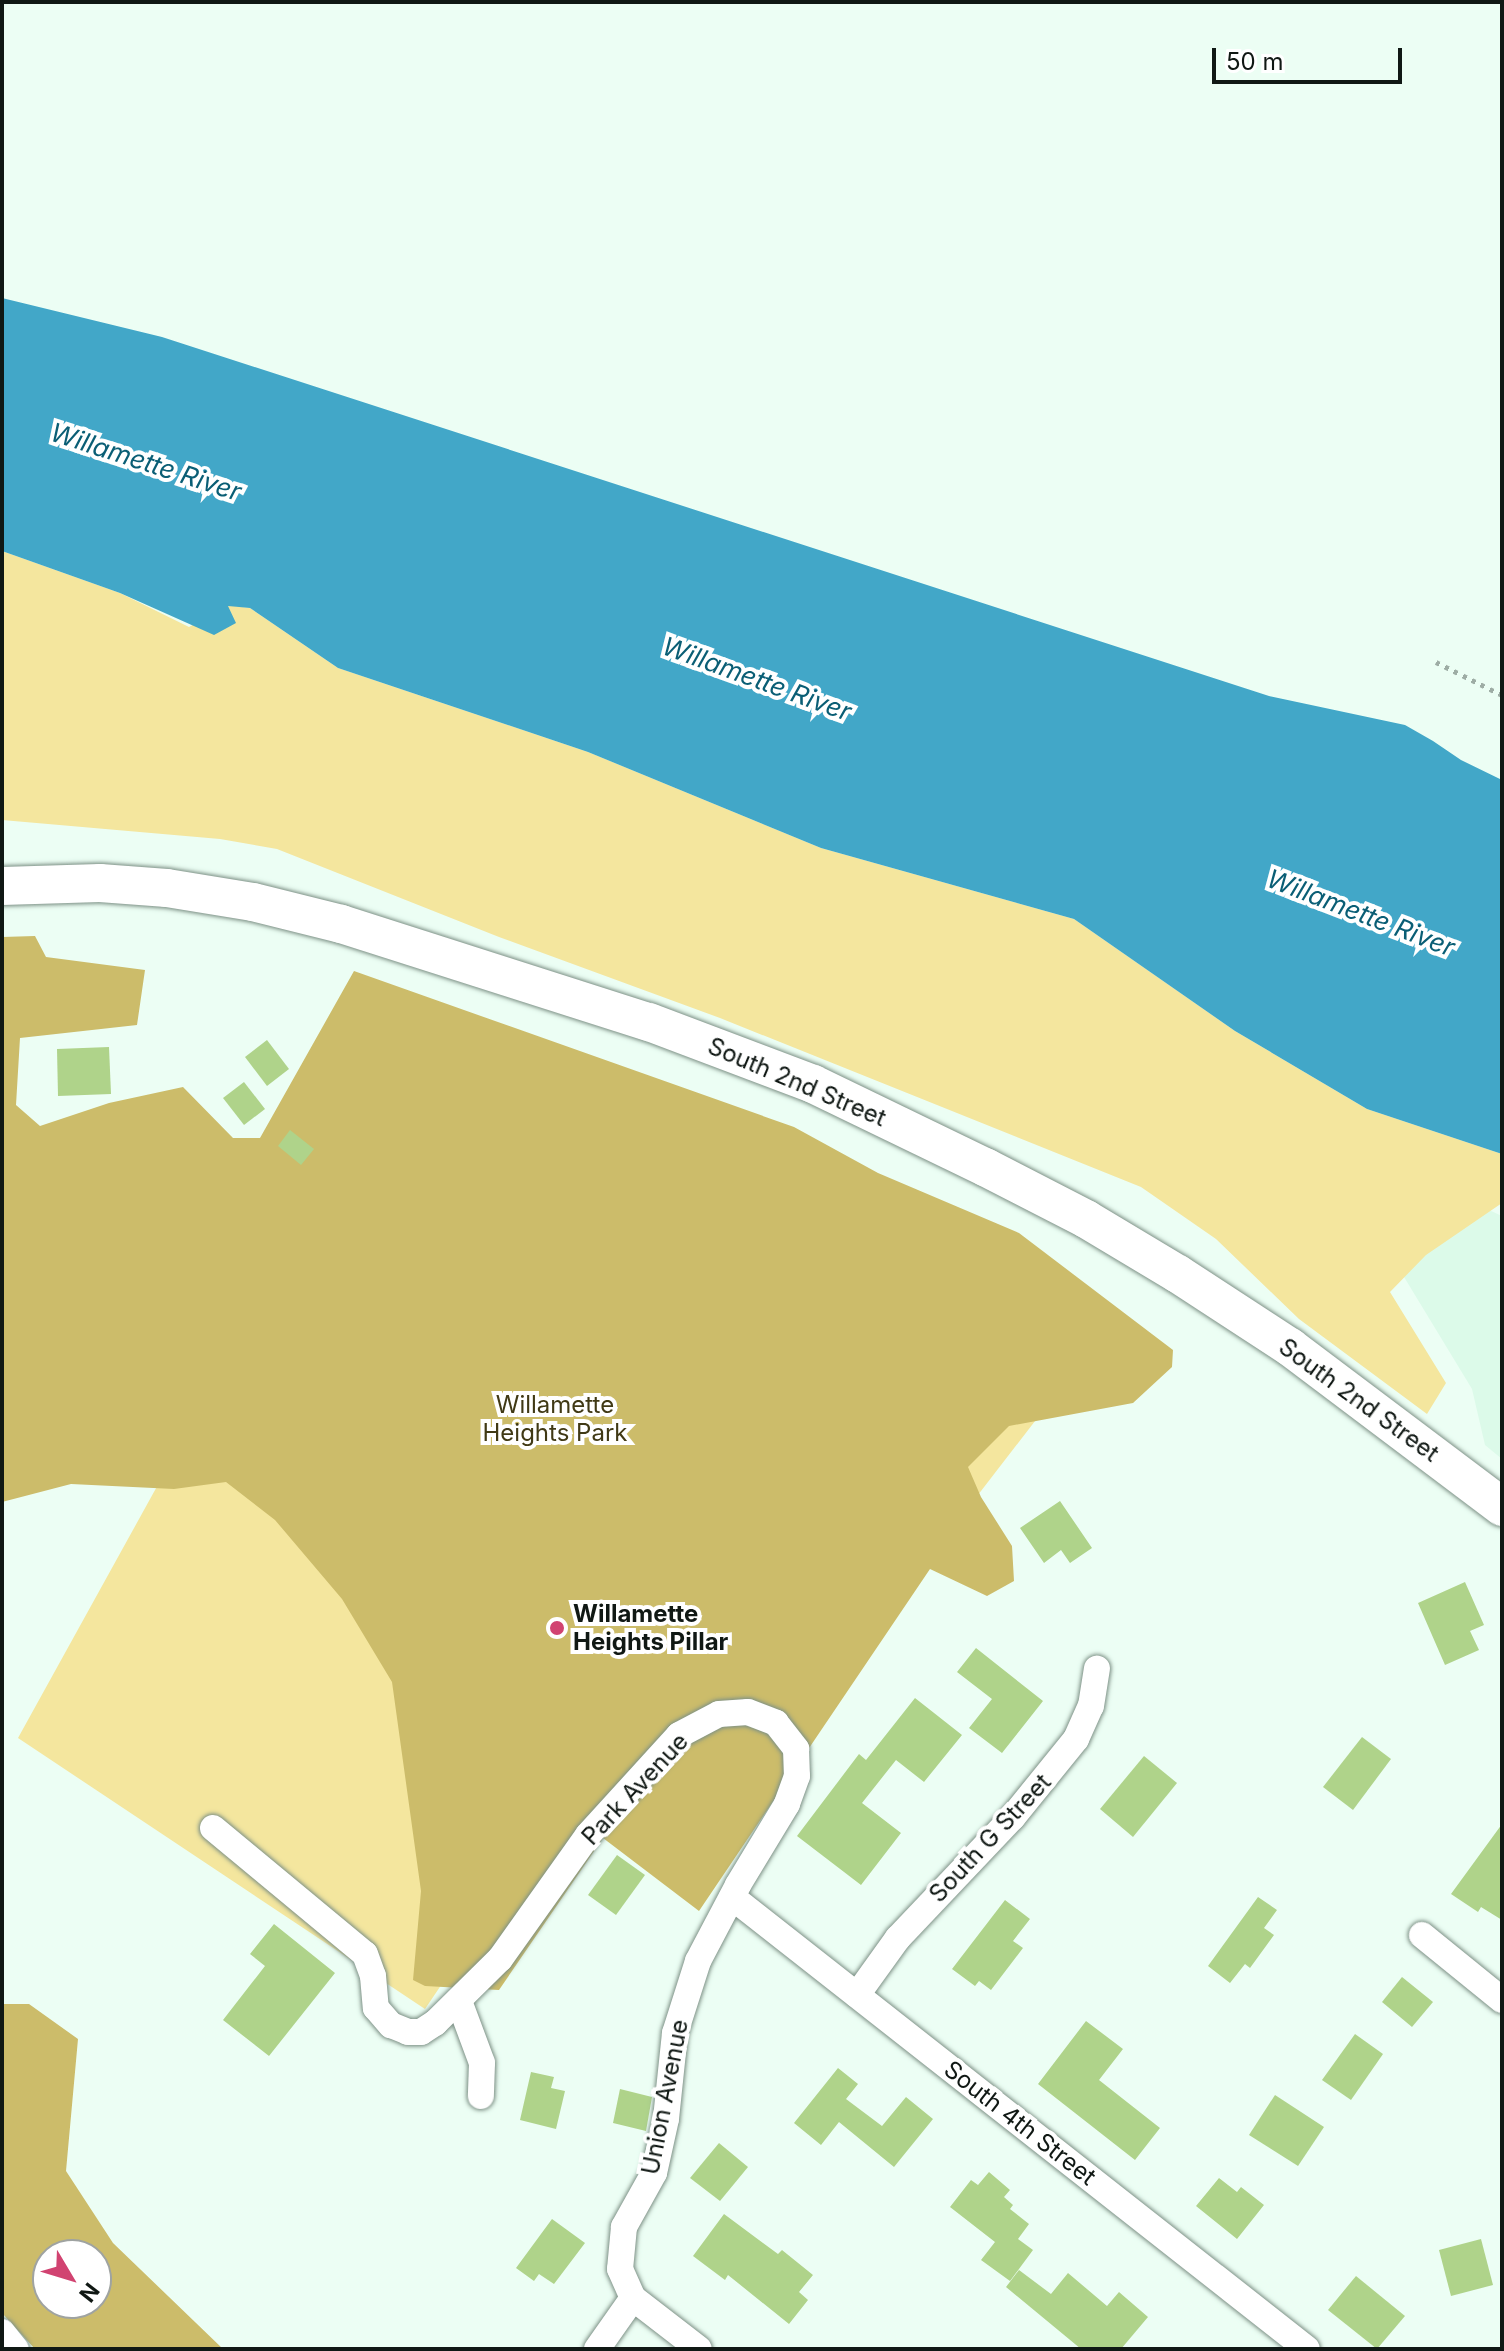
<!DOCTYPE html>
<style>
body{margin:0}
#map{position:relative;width:1504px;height:2351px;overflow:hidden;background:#ecfef4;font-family:Inter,sans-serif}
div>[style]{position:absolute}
.built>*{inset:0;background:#dcfae9}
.green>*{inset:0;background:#f4e69e}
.forest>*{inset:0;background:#ccbc6a}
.water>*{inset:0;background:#42a7c8}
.building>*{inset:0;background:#afd38a}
.path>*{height:5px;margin-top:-2.5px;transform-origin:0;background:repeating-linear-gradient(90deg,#9eada5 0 4px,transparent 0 10px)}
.roads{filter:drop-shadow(0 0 2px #7d9186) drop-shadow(0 0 2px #7d9186)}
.street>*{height:26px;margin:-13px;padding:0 13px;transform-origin:13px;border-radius:13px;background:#fff}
.secondary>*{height:38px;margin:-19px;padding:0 19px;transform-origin:19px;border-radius:19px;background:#fff}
.dots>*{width:22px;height:22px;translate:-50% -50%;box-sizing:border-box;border:4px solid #fff;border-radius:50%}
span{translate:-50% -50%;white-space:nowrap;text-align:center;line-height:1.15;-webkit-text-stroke:8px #fff;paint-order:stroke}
.street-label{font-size:24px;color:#101814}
.park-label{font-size:24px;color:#403915}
.poi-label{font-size:24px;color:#101814;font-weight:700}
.left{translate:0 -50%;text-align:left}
.water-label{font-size:26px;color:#0a5e75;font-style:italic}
.frame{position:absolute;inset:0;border:4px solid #101814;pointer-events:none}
.north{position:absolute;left:32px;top:2239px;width:80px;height:80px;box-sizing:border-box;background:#fff;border:2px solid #9fa3a1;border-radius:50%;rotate:128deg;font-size:22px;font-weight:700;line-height:32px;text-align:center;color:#101814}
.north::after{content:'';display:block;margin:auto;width:28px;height:36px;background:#d14371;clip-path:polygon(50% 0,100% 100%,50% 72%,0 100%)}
.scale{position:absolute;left:1212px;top:48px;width:190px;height:36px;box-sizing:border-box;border:4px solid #101814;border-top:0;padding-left:10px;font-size:24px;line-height:28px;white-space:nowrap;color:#101814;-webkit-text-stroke:6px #fff;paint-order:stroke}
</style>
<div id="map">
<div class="built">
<div style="clip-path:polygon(1441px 1188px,1502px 1216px,1502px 1459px,1485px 1445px,1472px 1389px,1384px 1244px)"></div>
</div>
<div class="green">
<div style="clip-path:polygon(2px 551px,120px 593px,189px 627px,227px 605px,250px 608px,338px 668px,588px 752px,821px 848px,1074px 919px,1235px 1031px,1367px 1109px,1502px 1154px,1502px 1203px,1426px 1255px,1390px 1292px,1446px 1383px,1427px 1414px,1299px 1319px,1216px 1239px,1141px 1187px,720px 1018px,499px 937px,277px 849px,220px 839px,2px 820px)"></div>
<div style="clip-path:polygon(412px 1025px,1089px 1351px,806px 1718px,718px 1690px,498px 1901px,425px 2009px,18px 1738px)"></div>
</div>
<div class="forest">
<div style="clip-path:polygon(35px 936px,46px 957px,145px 970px,137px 1025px,20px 1038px,16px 1105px,40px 1126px,109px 1103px,183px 1087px,233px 1138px,260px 1138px,354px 971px,794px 1127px,878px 1173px,1019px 1233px,1173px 1350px,1172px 1367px,1133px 1403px,1009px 1426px,968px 1467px,981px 1497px,1012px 1546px,1014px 1581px,987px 1596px,930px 1569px,699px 1911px,603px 1838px,499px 1990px,425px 1986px,413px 1980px,421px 1891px,392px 1682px,342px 1599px,275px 1520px,226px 1482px,174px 1489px,71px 1484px,2px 1502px,2px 937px)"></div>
<div style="clip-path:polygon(evenodd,2px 2004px,29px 2004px,78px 2039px,66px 2171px,113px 2243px,223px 2349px,35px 2349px,2px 2313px,2px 2004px,48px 2255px,96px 2255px,96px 2303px,48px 2303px,48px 2255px)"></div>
</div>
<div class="water">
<div style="clip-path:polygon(2px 298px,162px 337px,1269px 696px,1405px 725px,1433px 741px,1461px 760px,1502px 780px,1502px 1154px,1367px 1109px,1235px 1031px,1074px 919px,821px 848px,588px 752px,338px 668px,250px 608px,228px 606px,236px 623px,214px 635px,120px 593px,2px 551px)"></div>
</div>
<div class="building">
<div style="clip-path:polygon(267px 1040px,289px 1069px,267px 1086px,245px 1057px)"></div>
<div style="clip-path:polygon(109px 1047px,111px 1094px,58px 1096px,57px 1049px)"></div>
<div style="clip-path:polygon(244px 1082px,265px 1109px,244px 1125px,223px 1098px)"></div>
<div style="clip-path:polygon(290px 1130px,314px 1149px,301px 1165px,278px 1146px)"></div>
<div style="clip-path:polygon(1060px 1501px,1092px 1548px,1070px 1563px,1061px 1550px,1044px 1563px,1020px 1528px)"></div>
<div style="clip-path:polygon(1465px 1582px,1484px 1625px,1470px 1631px,1479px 1650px,1445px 1665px,1418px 1603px)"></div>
<div style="clip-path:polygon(976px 1648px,1043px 1701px,1002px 1753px,969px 1728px,992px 1699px,957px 1672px)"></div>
<div style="clip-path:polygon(915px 1698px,962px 1735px,924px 1782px,896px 1760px,862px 1803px,901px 1833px,861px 1885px,797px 1836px,859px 1754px,866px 1760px)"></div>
<div style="clip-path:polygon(1362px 1737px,1391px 1759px,1353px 1810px,1323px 1787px)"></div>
<div style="clip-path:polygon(1144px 1756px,1177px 1783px,1133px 1837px,1100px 1809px)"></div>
<div style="clip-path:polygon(1502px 1824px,1502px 1920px,1481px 1907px,1478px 1912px,1451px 1894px)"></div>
<div style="clip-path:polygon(617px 1855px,645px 1875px,616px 1915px,588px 1895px)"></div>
<div style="clip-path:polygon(1258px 1897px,1277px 1910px,1264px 1928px,1274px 1935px,1250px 1968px,1245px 1964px,1230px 1983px,1208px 1966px)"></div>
<div style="clip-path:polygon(1005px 1900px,1030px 1919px,1013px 1941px,1023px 1948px,991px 1990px,979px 1981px,975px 1986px,952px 1969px)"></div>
<div style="clip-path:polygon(274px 1924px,335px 1973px,269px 2056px,223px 2020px,265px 1966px,250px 1954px)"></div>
<div style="clip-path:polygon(1402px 1977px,1433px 2002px,1412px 2027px,1382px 2002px)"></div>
<div style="clip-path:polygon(1086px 2021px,1123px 2049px,1099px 2080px,1160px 2128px,1135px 2160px,1038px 2084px)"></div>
<div style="clip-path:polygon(1355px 2034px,1383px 2054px,1351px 2100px,1322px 2080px)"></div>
<div style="clip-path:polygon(838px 2068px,858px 2084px,846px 2099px,882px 2126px,906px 2097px,933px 2119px,894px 2167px,839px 2122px,821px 2145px,794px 2123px)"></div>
<div style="clip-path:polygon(531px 2072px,554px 2077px,551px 2088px,565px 2091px,556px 2129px,520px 2120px)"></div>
<div style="clip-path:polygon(620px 2089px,652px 2097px,646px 2131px,613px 2123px)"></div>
<div style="clip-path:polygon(1275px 2095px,1324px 2127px,1298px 2166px,1249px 2135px)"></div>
<div style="clip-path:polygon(719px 2143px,748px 2167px,720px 2201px,690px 2178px)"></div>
<div style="clip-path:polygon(989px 2172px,1010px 2190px,1004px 2197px,1013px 2205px,1010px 2209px,1029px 2224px,1018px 2239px,1033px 2250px,1010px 2281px,981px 2260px,995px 2242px,950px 2207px,971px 2180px,978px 2185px)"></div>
<div style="clip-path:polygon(1219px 2178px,1237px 2192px,1241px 2187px,1264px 2205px,1237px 2239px,1196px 2206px)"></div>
<div style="clip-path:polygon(724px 2214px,778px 2254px,782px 2250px,813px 2275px,799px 2292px,808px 2300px,789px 2324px,728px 2275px,725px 2280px,693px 2256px)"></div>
<div style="clip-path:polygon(552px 2219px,585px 2243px,554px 2284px,539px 2274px,534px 2281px,516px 2268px)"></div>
<div style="clip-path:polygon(1481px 2239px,1493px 2285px,1451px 2296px,1439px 2250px)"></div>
<div style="clip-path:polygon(1019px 2270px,1051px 2294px,1068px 2273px,1107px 2306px,1119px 2292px,1148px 2317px,1121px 2349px,1081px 2349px,1006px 2287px)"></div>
<div style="clip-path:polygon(1356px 2276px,1405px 2316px,1377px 2349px,1328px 2310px)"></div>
</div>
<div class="path">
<div style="left:1436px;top:662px;width:74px;rotate:26.6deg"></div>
</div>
<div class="roads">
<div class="street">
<div style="left:213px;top:1828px;width:197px;rotate:39.7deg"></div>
<div style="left:365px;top:1954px;width:23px;rotate:70deg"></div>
<div style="left:373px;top:1976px;width:32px;rotate:85deg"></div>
<div style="left:376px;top:2008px;width:23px;rotate:49deg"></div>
<div style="left:391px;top:2025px;width:18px;rotate:22deg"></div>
<div style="left:408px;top:2032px;width:13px"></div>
<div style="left:421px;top:2032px;width:17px;rotate:-33deg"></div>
<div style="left:435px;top:2023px;width:91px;rotate:-44.6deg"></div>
<div style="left:500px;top:1959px;width:152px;rotate:-54.6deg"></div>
<div style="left:588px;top:1835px;width:135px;rotate:-47.7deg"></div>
<div style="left:679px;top:1735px;width:45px;rotate:-27.7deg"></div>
<div style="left:719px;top:1714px;width:29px;rotate:-4deg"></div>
<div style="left:748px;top:1712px;width:30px;rotate:21deg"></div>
<div style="left:776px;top:1723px;width:33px;rotate:52deg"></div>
<div style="left:796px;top:1749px;width:27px;rotate:88deg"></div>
<div style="left:797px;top:1776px;width:30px;rotate:110deg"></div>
<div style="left:787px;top:1804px;width:95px;rotate:121.2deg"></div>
<div style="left:738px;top:1885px;width:86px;rotate:117.8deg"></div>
<div style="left:698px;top:1961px;width:76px;rotate:107.7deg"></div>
<div style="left:675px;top:2033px;width:86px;rotate:96deg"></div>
<div style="left:666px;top:2119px;width:55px;rotate:102.5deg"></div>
<div style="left:654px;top:2173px;width:62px;rotate:119.1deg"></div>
<div style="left:624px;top:2227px;width:42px;rotate:95.4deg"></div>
<div style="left:620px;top:2269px;width:32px;rotate:66deg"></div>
<div style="left:633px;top:2298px;width:83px;rotate:37.7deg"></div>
<div style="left:732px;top:1897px;width:731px;rotate:38.17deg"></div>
<div style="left:1422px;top:1935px;width:103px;rotate:39.1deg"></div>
<div style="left:857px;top:1995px;width:70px;rotate:-54.3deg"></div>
<div style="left:898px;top:1938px;width:166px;rotate:-46.5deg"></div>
<div style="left:1012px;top:1818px;width:102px;rotate:-51deg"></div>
<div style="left:1076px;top:1739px;width:36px;rotate:-66deg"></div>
<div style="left:1091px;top:1706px;width:38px;rotate:-81deg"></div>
<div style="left:459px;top:2001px;width:66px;rotate:69.6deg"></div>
<div style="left:482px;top:2063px;width:33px;rotate:92deg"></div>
<div style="left:2px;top:2332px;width:22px;rotate:51deg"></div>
<div style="left:597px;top:2349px;width:62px;rotate:-54.8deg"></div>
</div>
<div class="secondary">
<div style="left:2px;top:886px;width:98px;rotate:-1.8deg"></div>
<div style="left:100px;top:883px;width:67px;rotate:4.3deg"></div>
<div style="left:167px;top:888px;width:87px;rotate:9.2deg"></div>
<div style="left:253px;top:902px;width:91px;rotate:14deg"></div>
<div style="left:341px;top:924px;width:323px;rotate:17.7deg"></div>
<div style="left:649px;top:1022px;width:175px;rotate:20.7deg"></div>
<div style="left:813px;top:1084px;width:191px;rotate:25.8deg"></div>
<div style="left:985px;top:1167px;width:114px;rotate:27.2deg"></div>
<div style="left:1086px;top:1219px;width:107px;rotate:30.9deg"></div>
<div style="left:1178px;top:1274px;width:134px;rotate:33.1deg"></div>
<div style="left:1290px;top:1347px;width:266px;rotate:37deg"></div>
</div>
</div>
<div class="dots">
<div style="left:557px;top:1628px;background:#d14371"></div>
</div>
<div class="street-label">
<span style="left:797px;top:1082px;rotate:23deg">South 2nd Street</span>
<span style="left:1359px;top:1400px;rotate:36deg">South 2nd Street</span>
<span style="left:635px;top:1789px;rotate:-47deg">Park Avenue</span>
<span style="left:990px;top:1838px;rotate:-47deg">South G Street</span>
<span style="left:665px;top:2097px;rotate:-79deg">Union Avenue</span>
<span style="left:1020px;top:2123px;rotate:38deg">South 4th Street</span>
</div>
<div class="park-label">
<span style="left:555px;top:1419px">Willamette<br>Heights Park</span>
</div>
<div class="poi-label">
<span class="left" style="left:573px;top:1628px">Willamette<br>Heights Pillar</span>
</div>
<div class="water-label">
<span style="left:146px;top:462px;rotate:18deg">Willamette River</span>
<span style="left:757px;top:679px;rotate:20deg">Willamette River</span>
<span style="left:1361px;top:913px;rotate:21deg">Willamette River</span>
</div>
<div class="frame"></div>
<div class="north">N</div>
<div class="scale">50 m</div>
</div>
